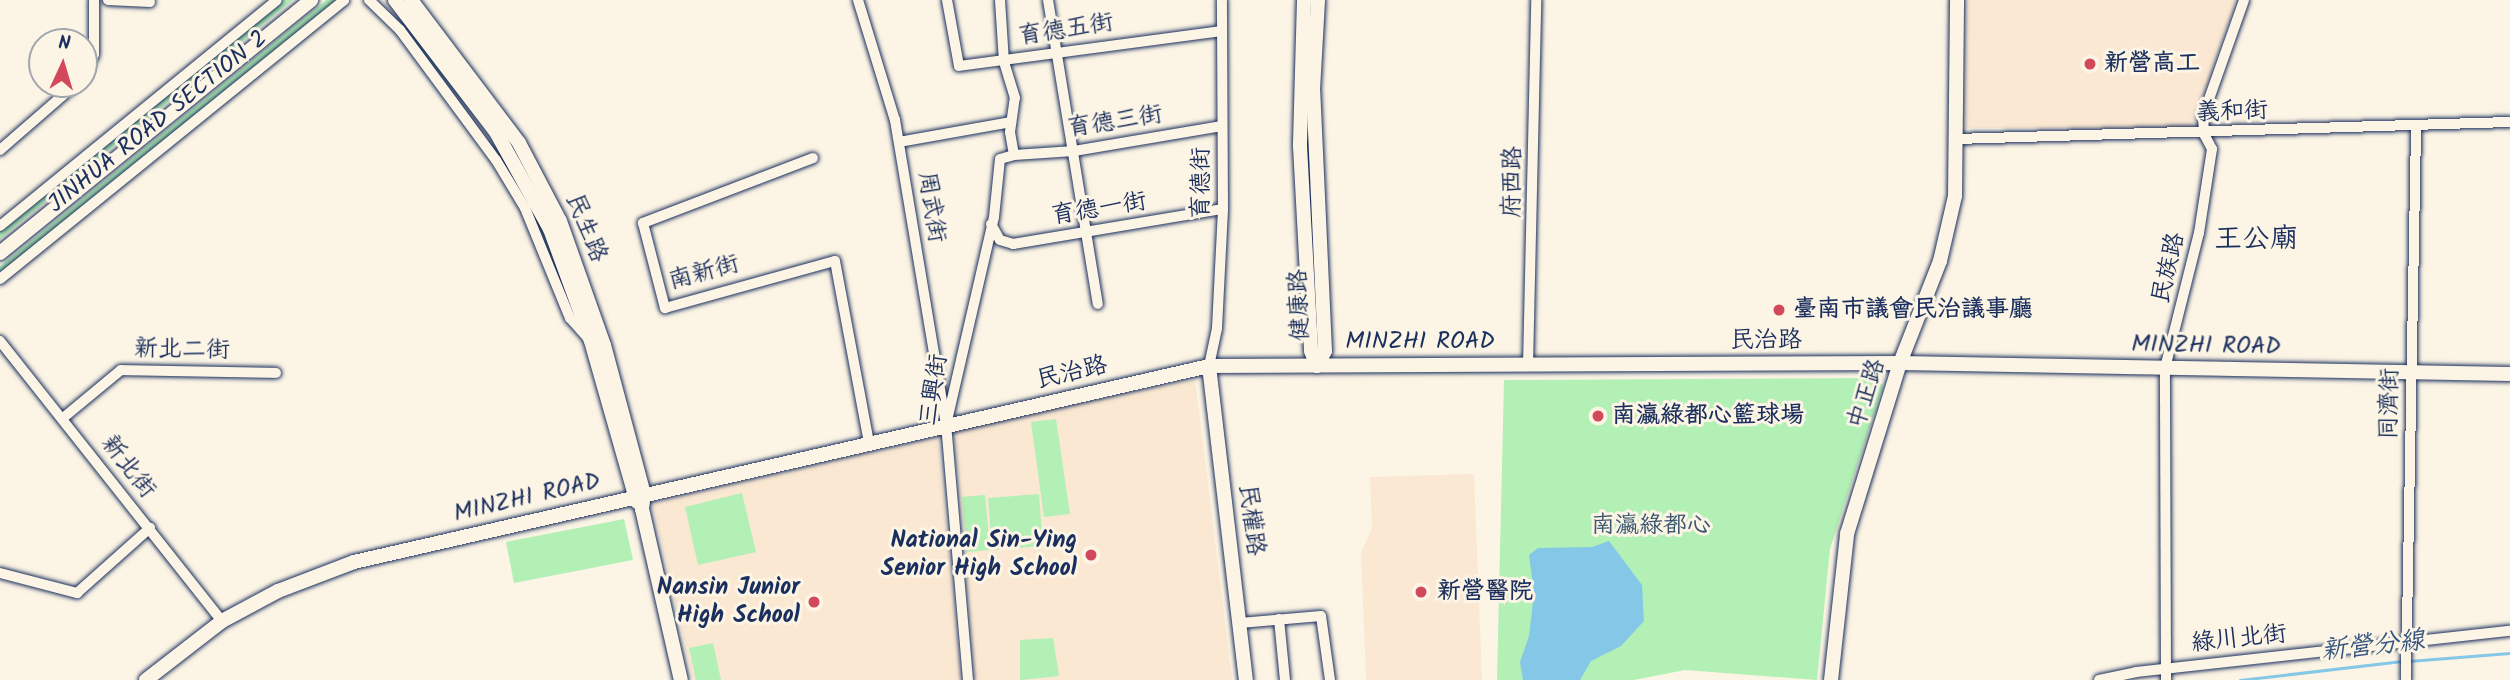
<!DOCTYPE html>
<meta charset="utf-8">
<style>
body{margin:0}
#map{position:relative;width:2510px;height:680px;overflow:hidden;background:#fcf5e5;font-family:Kalam,"LXGW WenKai TC",sans-serif}
div>[style]{position:absolute}
.built>*{inset:0;background:#fae8d2}
.green>*{inset:0;background:#b2f0b6}
.water>*{inset:0;background:#85c7e6}
.stream>*{height:2.5px;margin:-1.25px;padding:0 1.25px;transform-origin:1.25px;border-radius:1.25px;background:#85c7e6}
.roads{filter:drop-shadow(0 0 2px #1b2f5e) drop-shadow(0 0 2px #1b2f5e)}
.minor>*{height:10px;margin:-5px;padding:0 5px;transform-origin:5px;border-radius:5px;background:#fcf5e5}
.tertiary>*{height:14px;margin:-7px;padding:0 7px;transform-origin:7px;border-radius:7px;background:#fcf5e5}
.dots>*{width:19px;height:19px;translate:-50% -50%;box-sizing:border-box;border:4px solid #fcf5e5;border-radius:50%}
span{translate:-50% -50%;white-space:nowrap;text-align:center;line-height:1.15;-webkit-text-stroke:6px #fcf5e5;paint-order:stroke}
.street-label{font-size:24px;color:#1b2f5e}
.poi-label{font-size:24px;color:#1b2f5e;font-weight:700}
.left{translate:0 -50%;text-align:left}
.right{translate:-100% -50%;text-align:right}
.park-label{font-size:24px;color:#395670}
.water-label{font-size:26px;color:#365580;font-style:italic}
.quarter-label{font-size:28px;color:#1b2f5e}
.north{position:absolute;left:28px;top:28px;width:70px;height:70px;box-sizing:border-box;background:#fcf5e5;border:2px solid #a2a6af;border-radius:50%;rotate:4deg;font-size:19px;font-weight:700;line-height:28px;text-align:center;color:#1b2f5e}
.north::after{content:'';display:block;margin:auto;width:24px;height:32px;background:#d1495b;clip-path:polygon(50% 0,100% 100%,50% 72%,0 100%)}
</style>
<div id="map">
<div class="built">
<div style="clip-path:polygon(1967px 0,2236px 0,2192px 128px,1966px 128px)"></div>
<div style="clip-path:polygon(1195px 379px,1232px 680px,975px 680px,955px 430px)"></div>
<div style="clip-path:polygon(938px 437px,961px 680px,693px 680px,652px 503px)"></div>
<div style="clip-path:polygon(1474px 474px,1482px 680px,1366px 680px,1361px 552px,1372px 529px,1370px 477px)"></div>
</div>
<div class="green">
<div style="clip-path:polygon(281px 0,293px 0,0 239px,0 229px)"></div>
<div style="clip-path:polygon(326px 0,339px 0,0 276px,0 266px)"></div>
<div style="clip-path:polygon(411px 32px,480px 120px,479px 122px,409px 36px)"></div>
<div style="clip-path:polygon(493px 144px,533px 205px,574px 302px,569px 308px)"></div>
<div style="clip-path:polygon(1877px 378px,1883px 386px,1830px 549px,1817px 680px,1685px 670px,1634px 680px,1497px 680px,1504px 380px)"></div>
<div style="clip-path:polygon(1056px 419px,1070px 514px,1044px 517px,1031px 422px)"></div>
<div style="clip-path:polygon(742px 493px,756px 552px,698px 565px,685px 507px)"></div>
<div style="clip-path:polygon(1039px 494px,1043px 546px,992px 550px,988px 498px)"></div>
<div style="clip-path:polygon(985px 495px,990px 550px,967px 552px,962px 497px)"></div>
<div style="clip-path:polygon(624px 519px,633px 560px,514px 583px,506px 542px)"></div>
<div style="clip-path:polygon(1053px 638px,1059px 676px,1020px 680px,1020px 640px)"></div>
<div style="clip-path:polygon(713px 643px,721px 680px,696px 680px,689px 648px)"></div>
</div>
<div class="water">
<div style="clip-path:polygon(1609px 541px,1642px 585px,1644px 621px,1621px 646px,1591px 661px,1580px 680px,1523px 680px,1520px 662px,1529px 636px,1534px 593px,1529px 555px,1538px 548px,1592px 547px)"></div>
</div>
<div class="stream">
<div style="left:2409px;top:661px;width:101px;rotate:-4.5deg"></div>
<div style="left:2240px;top:680px;width:163px;rotate:-6.7deg"></div>
</div>
<div class="roads">
<div class="minor">
<div style="left:108px;top:0;width:42px;rotate:2.7deg"></div>
<div style="left:369px;top:0;width:43px;rotate:44.1deg"></div>
<div style="left:400px;top:30px;width:162px;rotate:53.6deg"></div>
<div style="left:496px;top:160px;width:56px;rotate:58.9deg"></div>
<div style="left:525px;top:208px;width:119px;rotate:67.8deg"></div>
<div style="left:570px;top:318px;width:30px;rotate:48deg"></div>
<div style="left:858px;top:0;width:126px;rotate:72.9deg"></div>
<div style="left:895px;top:120px;width:303px;rotate:80.5deg"></div>
<div style="left:947px;top:0;width:67px;rotate:79.7deg"></div>
<div style="left:959px;top:66px;width:264px;rotate:-7.6deg"></div>
<div style="left:1048px;top:0;width:308px;rotate:80.7deg"></div>
<div style="left:84px;top:74px;width:22px;rotate:-63deg"></div>
<div style="left:94px;top:54px;width:54px;rotate:-90deg"></div>
<div style="left:1956px;top:139px;width:554px;rotate:-1.76deg"></div>
<div style="left:899px;top:142px;width:114px;rotate:-10.1deg"></div>
<div style="left:0;top:150px;width:101px;rotate:-41deg"></div>
<div style="left:1014px;top:155px;width:60px;rotate:-3.8deg"></div>
<div style="left:1074px;top:151px;width:150px;rotate:-9.6deg"></div>
<div style="left:813px;top:158px;width:182px;rotate:159.1deg"></div>
<div style="left:643px;top:223px;width:88px;rotate:75.5deg"></div>
<div style="left:665px;top:308px;width:176px;rotate:-15.5deg"></div>
<div style="left:835px;top:261px;width:185px;rotate:79.4deg"></div>
<div style="left:991px;top:224px;width:18px;rotate:61deg"></div>
<div style="left:1000px;top:240px;width:14px;rotate:17deg"></div>
<div style="left:1013px;top:244px;width:213px;rotate:-9.5deg"></div>
<div style="left:0;top:226px;width:357px;rotate:-39.2deg"></div>
<div style="left:0;top:279px;width:443px;rotate:-39deg"></div>
<div style="left:0;top:341px;width:357px;rotate:51.6deg"></div>
<div style="left:1528px;top:365px;width:365px;rotate:-88.7deg"></div>
<div style="left:1209px;top:366px;width:39px;rotate:-78deg"></div>
<div style="left:1217px;top:328px;width:119px;rotate:-87.1deg"></div>
<div style="left:1223px;top:209px;width:209px;rotate:-90.3deg"></div>
<div style="left:63px;top:418px;width:75px;rotate:-39.6deg"></div>
<div style="left:121px;top:370px;width:155px;rotate:1.1deg"></div>
<div style="left:0;top:573px;width:80px;rotate:14.6deg"></div>
<div style="left:77px;top:593px;width:98px;rotate:-41.7deg"></div>
<div style="left:1279px;top:619px;width:61px;rotate:84.4deg"></div>
<div style="left:1240px;top:623px;width:81px;rotate:-4.9deg"></div>
<div style="left:1321px;top:616px;width:65px;rotate:82deg"></div>
<div style="left:968px;top:680px;width:256px;rotate:-94.9deg"></div>
<div style="left:946px;top:425px;width:213px;rotate:-77deg"></div>
<div style="left:994px;top:217px;width:58px;rotate:-84.1deg"></div>
<div style="left:1000px;top:159px;width:15px;rotate:-16deg"></div>
<div style="left:1014px;top:155px;width:23px;rotate:-100deg"></div>
<div style="left:1010px;top:132px;width:34px;rotate:-82deg"></div>
<div style="left:1015px;top:98px;width:38px;rotate:-107deg"></div>
<div style="left:1004px;top:62px;width:62px;rotate:-93.7deg"></div>
<div style="left:2099px;top:680px;width:38px;rotate:-12deg"></div>
<div style="left:2136px;top:672px;width:376px;rotate:-6.3deg"></div>
<div style="left:2166px;top:680px;width:312px;rotate:-90.2deg"></div>
<div style="left:2165px;top:368px;width:139px;rotate:-75.9deg"></div>
<div style="left:2199px;top:233px;width:85px;rotate:-81.2deg"></div>
<div style="left:2212px;top:149px;width:17px;rotate:-118deg"></div>
<div style="left:2204px;top:134px;width:18px;rotate:-93deg"></div>
<div style="left:2203px;top:116px;width:123px;rotate:-70.5deg"></div>
<div style="left:2406px;top:680px;width:552px;rotate:-88.96deg"></div>
</div>
<div class="tertiary">
<div style="left:395px;top:0;width:166px;rotate:52.6deg"></div>
<div style="left:496px;top:132px;width:111px;rotate:60.9deg"></div>
<div style="left:550px;top:229px;width:119px;rotate:69.9deg"></div>
<div style="left:591px;top:341px;width:167px;rotate:74.1deg"></div>
<div style="left:411px;top:0;width:179px;rotate:52.9deg"></div>
<div style="left:519px;top:143px;width:88px;rotate:62.3deg"></div>
<div style="left:560px;top:221px;width:132px;rotate:70.5deg"></div>
<div style="left:604px;top:345px;width:154px;rotate:75deg"></div>
<div style="left:644px;top:494px;width:15px;rotate:98deg"></div>
<div style="left:642px;top:509px;width:175px;rotate:77.2deg"></div>
<div style="left:1304px;top:0;width:146px;rotate:91.6deg"></div>
<div style="left:1300px;top:146px;width:205px;rotate:86.9deg"></div>
<div style="left:1311px;top:351px;width:16px;rotate:68deg"></div>
<div style="left:0;top:253px;width:401px;rotate:-39.1deg"></div>
<div style="left:1209px;top:366px;width:316px;rotate:83.3deg"></div>
<div style="left:1317px;top:366px;width:17px;rotate:-62deg"></div>
<div style="left:1325px;top:351px;width:261px;rotate:-92.6deg"></div>
<div style="left:1313px;top:90px;width:90px;rotate:-86.8deg"></div>
<div style="left:146px;top:680px;width:96px;rotate:-37.8deg"></div>
<div style="left:222px;top:621px;width:64px;rotate:-28.2deg"></div>
<div style="left:278px;top:591px;width:81px;rotate:-20.9deg"></div>
<div style="left:354px;top:562px;width:877px;rotate:-12.91deg"></div>
<div style="left:1209px;top:366px;width:691px;rotate:-0.25deg"></div>
<div style="left:1900px;top:363px;width:610px;rotate:1.03deg"></div>
<div style="left:1831px;top:680px;width:147px;rotate:-83.7deg"></div>
<div style="left:1847px;top:534px;width:179px;rotate:-72.8deg"></div>
<div style="left:1900px;top:363px;width:110px;rotate:-68.6deg"></div>
<div style="left:1940px;top:261px;width:67px;rotate:-77deg"></div>
<div style="left:1955px;top:196px;width:196px;rotate:-89.4deg"></div>
</div>
</div>
<div class="dots">
<div style="left:2090px;top:64px;background:#d1495b"></div>
<div style="left:1779px;top:310px;background:#d1495b"></div>
<div style="left:1598px;top:416px;background:#d1495b"></div>
<div style="left:1091px;top:555px;background:#d1495b"></div>
<div style="left:1421px;top:592px;background:#d1495b"></div>
<div style="left:814px;top:602px;background:#d1495b"></div>
</div>
<div class="street-label">
<span style="left:1066px;top:30px;rotate:-9deg">育德五街</span>
<span style="left:2232px;top:112px;rotate:-2deg">義和街</span>
<span style="left:158px;top:122px;rotate:-39deg">JINHUA ROAD SECTION 2</span>
<span style="left:1115px;top:122px;rotate:-9deg">育德三街</span>
<span style="left:1513px;top:182px;rotate:-89deg">府西路</span>
<span style="left:1202px;top:183px;rotate:-90deg">育德街</span>
<span style="left:931px;top:207px;rotate:81deg">周武街</span>
<span style="left:1099px;top:209px;rotate:-9deg">育德一街</span>
<span style="left:586px;top:228px;rotate:68deg">民生路</span>
<span style="left:2169px;top:268px;rotate:-77deg">民族路</span>
<span style="left:704px;top:273px;rotate:-15deg">南新街</span>
<span style="left:1300px;top:305px;rotate:-92deg">健康路</span>
<span style="left:1766px;top:341px">民治路</span>
<span style="left:1420px;top:342px">MINZHI ROAD</span>
<span style="left:2206px;top:346px;rotate:1deg">MINZHI ROAD</span>
<span style="left:182px;top:350px;rotate:1deg">新北二街</span>
<span style="left:1072px;top:373px;rotate:-13deg">民治路</span>
<span style="left:934px;top:390px;rotate:-81deg">三興街</span>
<span style="left:1867px;top:394px;rotate:-72deg">中正路</span>
<span style="left:2390px;top:404px;rotate:-89deg">同濟街</span>
<span style="left:128px;top:467px;rotate:52deg">新北街</span>
<span style="left:527px;top:498px;rotate:-13deg">MINZHI ROAD</span>
<span style="left:1251px;top:520px;rotate:83deg">民權路</span>
<span style="left:2239px;top:639px;rotate:-6deg">綠川北街</span>
</div>
<div class="poi-label">
<span class="left" style="left:2104px;top:64px">新營高工</span>
<span class="left" style="left:1793px;top:310px">臺南市議會民治議事廳</span>
<span class="left" style="left:1612px;top:416px">南瀛綠都心籃球場</span>
<span class="right" style="left:1077px;top:555px">National Sin-Ying<br>Senior High School</span>
<span class="right" style="left:800px;top:602px">Nansin Junior<br>High School</span>
<span class="left" style="left:1437px;top:592px">新營醫院</span>
</div>
<div class="park-label">
<span style="left:1651px;top:526px">南瀛綠都心</span>
</div>
<div class="water-label">
<span style="left:2373px;top:647px;rotate:-6deg">新營分線</span>
</div>
<div class="quarter-label">
<span style="left:2256px;top:240px">王公廟</span>
</div>
<div class="north">N</div>
</div>
